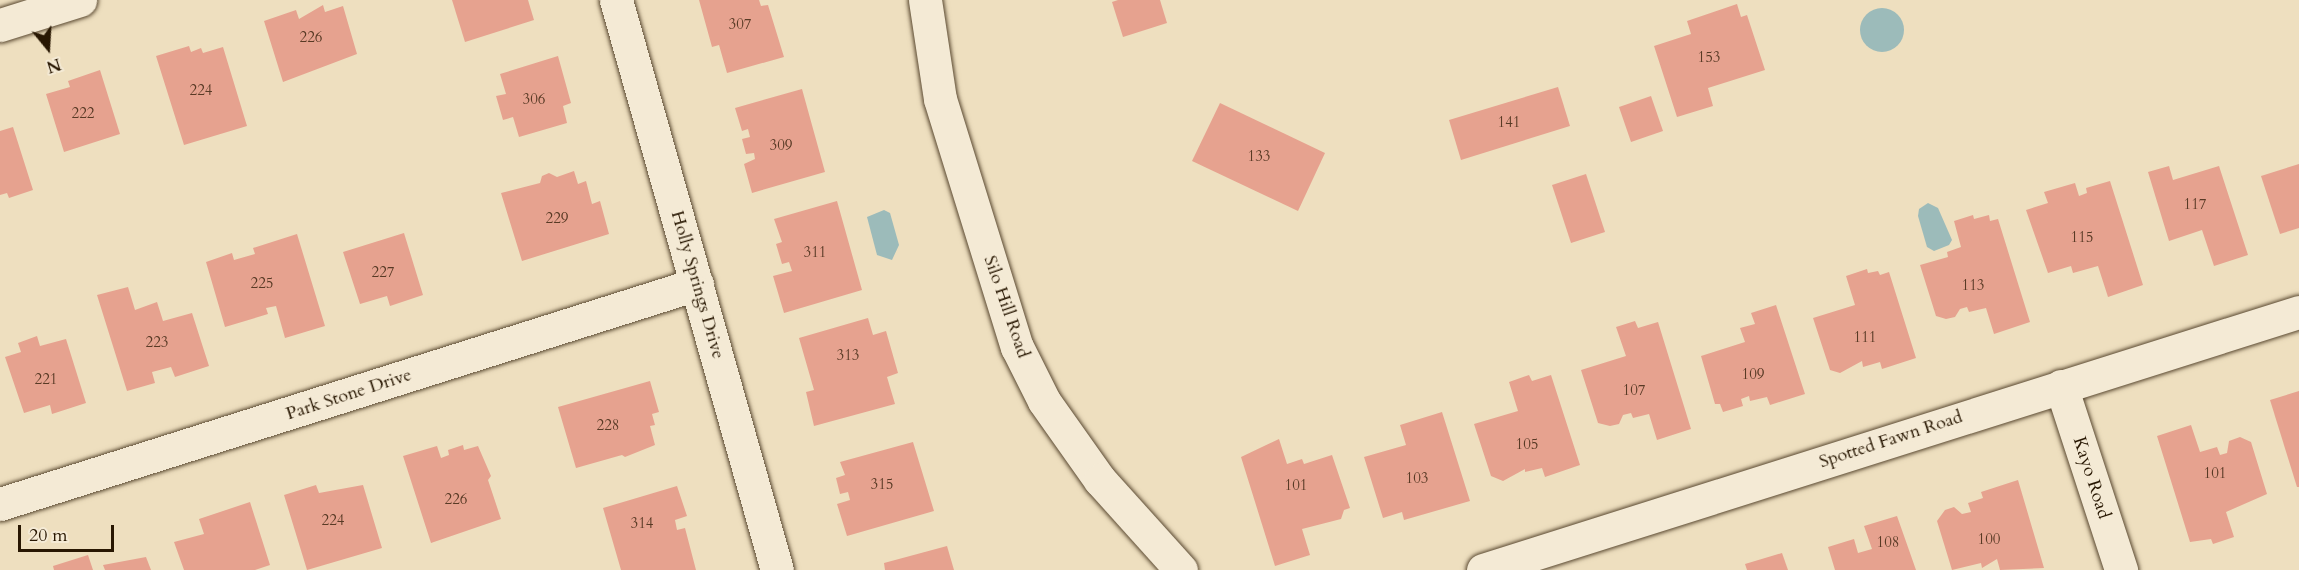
<!DOCTYPE html>
<style>
body{margin:0}
#map{position:relative;width:2299px;height:570px;overflow:hidden;background:#eedfbf;font-family:Cardo,serif}
div>[style]{position:absolute}
.water>*{inset:0;background:#9cbbba}
.round{border-radius:50%}
.building>*{inset:0;background:#e6a28f}
.roads{filter:drop-shadow(0 0 2px #5a4931) drop-shadow(0 0 2px #5a4931)}
.minor>*{height:33px;margin:-16.5px;padding:0 16.5px;transform-origin:16.5px;border-radius:16.5px;background:#f4ead5}
span{translate:-50% -50%;white-space:nowrap;text-align:center;line-height:1.15;-webkit-text-stroke:6px #f4ead5;paint-order:stroke}
.number-label{font-size:15px;color:#583a25}
.number-label span{-webkit-text-stroke-width:0}
.street-label{font-size:18px;color:#281702}
.north{position:absolute;left:18px;top:18px;width:60px;height:60px;-webkit-text-stroke:4px #f4ead5;paint-order:stroke;rotate:162deg;font-size:16px;font-weight:700;line-height:24px;text-align:center;color:#281702}
.north::after{content:'';display:block;margin:auto;width:21px;height:27px;background:#281702;clip-path:polygon(50% 0,100% 100%,50% 72%,0 100%)}
.scale{position:absolute;left:18px;top:525px;width:96px;height:27px;box-sizing:border-box;border:3px solid #281702;border-top:0;padding-left:8px;font-size:18px;line-height:21px;white-space:nowrap;color:#281702;-webkit-text-stroke:4px #f4ead5;paint-order:stroke}
</style>
<div id="map">
<div class="water">
<div class="round" style="left:1860px;top:8px;width:44px;height:44px"></div>
<div style="clip-path:polygon(1928px 203px,1938px 208px,1952px 240px,1949px 245px,1934px 251px,1927px 247px,1918px 216px,1919px 209px)"></div>
<div style="clip-path:polygon(884px 210px,890px 213px,899px 245px,892px 260px,877px 255px,867px 217px)"></div>
</div>
<div class="building">
<div style="clip-path:polygon(452px 0,528px 0,534px 20px,465px 42px)"></div>
<div style="clip-path:polygon(699px 0,759px 0,761px 6px,768px 5px,784px 57px,727px 73px,719px 45px,712px 47px)"></div>
<div style="clip-path:polygon(1118px 0,1160px 0,1167px 23px,1123px 37px,1112px 2px)"></div>
<div style="clip-path:polygon(1737px 4px,1741px 17px,1747px 15px,1765px 70px,1708px 88px,1713px 106px,1677px 117px,1654px 46px,1691px 34px,1687px 21px)"></div>
<div style="clip-path:polygon(323px 5px,325px 12px,343px 6px,357px 54px,283px 82px,264px 21px,296px 10px,299px 19px)"></div>
<div style="clip-path:polygon(189px 46px,191px 52px,201px 48px,203px 53px,223px 47px,247px 126px,184px 145px,156px 56px)"></div>
<div style="clip-path:polygon(558px 56px,571px 103px,563px 106px,567px 123px,519px 137px,513px 117px,503px 120px,496px 96px,506px 94px,500px 74px)"></div>
<div style="clip-path:polygon(100px 70px,120px 134px,64px 152px,46px 94px,70px 87px,68px 81px)"></div>
<div style="clip-path:polygon(1558px 87px,1570px 126px,1461px 160px,1449px 120px)"></div>
<div style="clip-path:polygon(802px 89px,825px 172px,752px 193px,744px 164px,755px 159px,754px 153px,746px 154px,742px 139px,750px 137px,748px 129px,742px 131px,735px 108px)"></div>
<div style="clip-path:polygon(1651px 96px,1663px 131px,1631px 142px,1619px 107px)"></div>
<div style="clip-path:polygon(1220px 103px,1325px 153px,1298px 211px,1192px 161px)"></div>
<div style="clip-path:polygon(13px 127px,33px 190px,9px 198px,7px 193px,0 195px,0 131px)"></div>
<div style="clip-path:polygon(2299px 164px,2299px 228px,2280px 234px,2261px 176px)"></div>
<div style="clip-path:polygon(2169px 166px,2173px 180px,2219px 166px,2248px 255px,2214px 266px,2202px 230px,2169px 241px,2148px 172px)"></div>
<div style="clip-path:polygon(574px 171px,578px 184px,586px 181px,592px 204px,600px 201px,609px 234px,522px 261px,501px 193px,540px 183px,542px 176px,549px 173px,557px 177px)"></div>
<div style="clip-path:polygon(1586px 174px,1605px 232px,1571px 243px,1552px 185px)"></div>
<div style="clip-path:polygon(2110px 181px,2143px 285px,2108px 297px,2098px 266px,2073px 273px,2071px 266px,2048px 273px,2026px 210px,2048px 203px,2044px 192px,2075px 183px,2079px 196px,2087px 193px,2086px 188px)"></div>
<div style="clip-path:polygon(837px 201px,862px 290px,784px 313px,773px 276px,792px 271px,789px 262px,782px 264px,776px 244px,782px 242px,774px 219px)"></div>
<div style="clip-path:polygon(1973px 215px,1974px 219px,1989px 215px,1990px 221px,1998px 219px,2030px 322px,1994px 334px,1986px 308px,1969px 312px,1967px 307px,1960px 309px,1955px 317px,1946px 319px,1936px 316px,1920px 265px,1948px 257px,1947px 252px,1961px 247px,1954px 221px)"></div>
<div style="clip-path:polygon(404px 233px,423px 295px,390px 306px,387px 296px,360px 304px,343px 252px)"></div>
<div style="clip-path:polygon(297px 234px,325px 326px,285px 338px,276px 306px,266px 308px,268px 314px,225px 327px,206px 262px,232px 253px,234px 260px,255px 254px,253px 248px)"></div>
<div style="clip-path:polygon(1867px 269px,1868px 273px,1878px 271px,1880px 275px,1889px 272px,1916px 358px,1882px 369px,1880px 362px,1863px 367px,1862px 361px,1840px 373px,1830px 370px,1813px 318px,1855px 305px,1846px 276px)"></div>
<div style="clip-path:polygon(128px 287px,135px 310px,157px 302px,163px 321px,192px 313px,209px 366px,175px 377px,171px 367px,152px 372px,155px 383px,127px 391px,97px 295px)"></div>
<div style="clip-path:polygon(1776px 305px,1805px 394px,1770px 405px,1767px 397px,1750px 401px,1749px 396px,1741px 399px,1743px 406px,1723px 412px,1720px 404px,1715px 404px,1701px 356px,1745px 342px,1740px 328px,1755px 324px,1751px 313px)"></div>
<div style="clip-path:polygon(868px 318px,873px 335px,886px 331px,898px 373px,887px 377px,895px 404px,814px 426px,806px 392px,814px 390px,799px 338px)"></div>
<div style="clip-path:polygon(1635px 321px,1638px 328px,1658px 322px,1691px 429px,1657px 440px,1649px 414px,1633px 418px,1631px 413px,1623px 415px,1619px 424px,1610px 426px,1598px 423px,1581px 370px,1626px 356px,1616px 327px)"></div>
<div style="clip-path:polygon(37px 336px,40px 346px,66px 339px,86px 403px,52px 414px,50px 405px,24px 413px,5px 357px,21px 352px,18px 343px)"></div>
<div style="clip-path:polygon(1529px 375px,1532px 381px,1551px 375px,1580px 465px,1545px 477px,1542px 468px,1525px 472px,1525px 469px,1503px 481px,1491px 476px,1474px 424px,1518px 411px,1509px 382px)"></div>
<div style="clip-path:polygon(650px 381px,659px 412px,652px 414px,655px 425px,650px 426px,655px 445px,625px 457px,622px 455px,576px 468px,558px 407px)"></div>
<div style="clip-path:polygon(2299px 391px,2299px 487px,2297px 487px,2270px 400px)"></div>
<div style="clip-path:polygon(1442px 412px,1470px 501px,1404px 520px,1402px 512px,1383px 518px,1364px 457px,1406px 445px,1400px 425px)"></div>
<div style="clip-path:polygon(2191px 425px,2200px 452px,2217px 447px,2220px 455px,2227px 453px,2229px 441px,2240px 437px,2251px 442px,2267px 494px,2226px 512px,2234px 537px,2213px 544px,2211px 539px,2190px 542px,2157px 436px)"></div>
<div style="clip-path:polygon(1279px 439px,1287px 464px,1302px 459px,1304px 464px,1332px 455px,1350px 508px,1344px 510px,1341px 519px,1302px 529px,1310px 555px,1275px 566px,1241px 457px)"></div>
<div style="clip-path:polygon(913px 442px,934px 511px,847px 536px,837px 504px,850px 500px,848px 492px,840px 494px,836px 478px,845px 475px,840px 462px)"></div>
<div style="clip-path:polygon(463px 445px,464px 450px,478px 446px,491px 476px,488px 480px,501px 519px,431px 543px,403px 456px,437px 446px,441px 458px,449px 455px,448px 450px)"></div>
<div style="clip-path:polygon(2018px 480px,2044px 568px,2000px 570px,1997px 559px,1982px 568px,1981px 563px,1952px 570px,1937px 521px,1945px 510px,1954px 507px,1962px 514px,1971px 512px,1968px 503px,1983px 498px,1981px 492px)"></div>
<div style="clip-path:polygon(316px 485px,319px 493px,363px 485px,382px 548px,307px 570px,284px 495px)"></div>
<div style="clip-path:polygon(677px 486px,687px 516px,675px 520px,677px 530px,685px 528px,696px 570px,621px 570px,603px 508px)"></div>
<div style="clip-path:polygon(250px 502px,270px 565px,255px 570px,184px 570px,174px 542px,204px 534px,199px 519px)"></div>
<div style="clip-path:polygon(1897px 516px,1916px 570px,1835px 570px,1828px 547px,1854px 539px,1858px 553px,1872px 549px,1864px 526px)"></div>
<div style="clip-path:polygon(947px 546px,954px 570px,885px 570px,884px 563px)"></div>
<div style="clip-path:polygon(1782px 553px,1788px 570px,1747px 570px,1745px 564px)"></div>
<div style="clip-path:polygon(88px 555px,93px 570px,54px 570px,53px 566px)"></div>
<div style="clip-path:polygon(146px 557px,151px 570px,105px 570px,103px 565px)"></div>
</div>
<div class="roads">
<div class="minor">
<div style="left:616px;top:0;width:592px;rotate:74.23deg"></div>
<div style="left:925px;top:0;width:100px;rotate:81.4deg"></div>
<div style="left:940px;top:99px;width:260px;rotate:72.8deg"></div>
<div style="left:1017px;top:347px;width:60px;rotate:63.4deg"></div>
<div style="left:1044px;top:401px;width:97px;rotate:54.7deg"></div>
<div style="left:1100px;top:480px;width:121px;rotate:48deg"></div>
<div style="left:0;top:25px;width:84px;rotate:-17.4deg"></div>
<div style="left:2061px;top:386px;width:194px;rotate:71.9deg"></div>
<div style="left:0;top:504px;width:731px;rotate:-17.52deg"></div>
<div style="left:1483px;top:570px;width:856px;rotate:-17.55deg"></div>
</div>
</div>
<div class="number-label">
<span style="left:740px;top:25px">307</span>
<span style="left:311px;top:38px">226</span>
<span style="left:1709px;top:58px">153</span>
<span style="left:201px;top:91px">224</span>
<span style="left:534px;top:100px">306</span>
<span style="left:83px;top:114px">222</span>
<span style="left:1509px;top:123px">141</span>
<span style="left:781px;top:146px">309</span>
<span style="left:1259px;top:157px">133</span>
<span style="left:2195px;top:205px">117</span>
<span style="left:557px;top:219px">229</span>
<span style="left:2082px;top:238px">115</span>
<span style="left:815px;top:253px">311</span>
<span style="left:383px;top:273px">227</span>
<span style="left:262px;top:284px">225</span>
<span style="left:1973px;top:286px">113</span>
<span style="left:1865px;top:338px">111</span>
<span style="left:157px;top:343px">223</span>
<span style="left:848px;top:356px">313</span>
<span style="left:1753px;top:375px">109</span>
<span style="left:46px;top:380px">221</span>
<span style="left:1634px;top:391px">107</span>
<span style="left:608px;top:426px">228</span>
<span style="left:1527px;top:445px">105</span>
<span style="left:2215px;top:474px">101</span>
<span style="left:1417px;top:479px">103</span>
<span style="left:882px;top:485px">315</span>
<span style="left:1296px;top:486px">101</span>
<span style="left:456px;top:500px">226</span>
<span style="left:333px;top:521px">224</span>
<span style="left:642px;top:524px">314</span>
<span style="left:1989px;top:540px">100</span>
<span style="left:1888px;top:543px">108</span>
</div>
<div class="street-label">
<span style="left:697px;top:285px;rotate:74deg">Holly Springs Drive</span>
<span style="left:1006px;top:307px;rotate:71deg">Silo Hill Road</span>
<span style="left:349px;top:395px;rotate:-18deg">Park Stone Drive</span>
<span style="left:1891px;top:440px;rotate:-18deg">Spotted Fawn Road</span>
<span style="left:2091px;top:478px;rotate:72deg">Kayo Road</span>
</div>
<div class="north">N</div>
<div class="scale">20 m</div>
</div>
